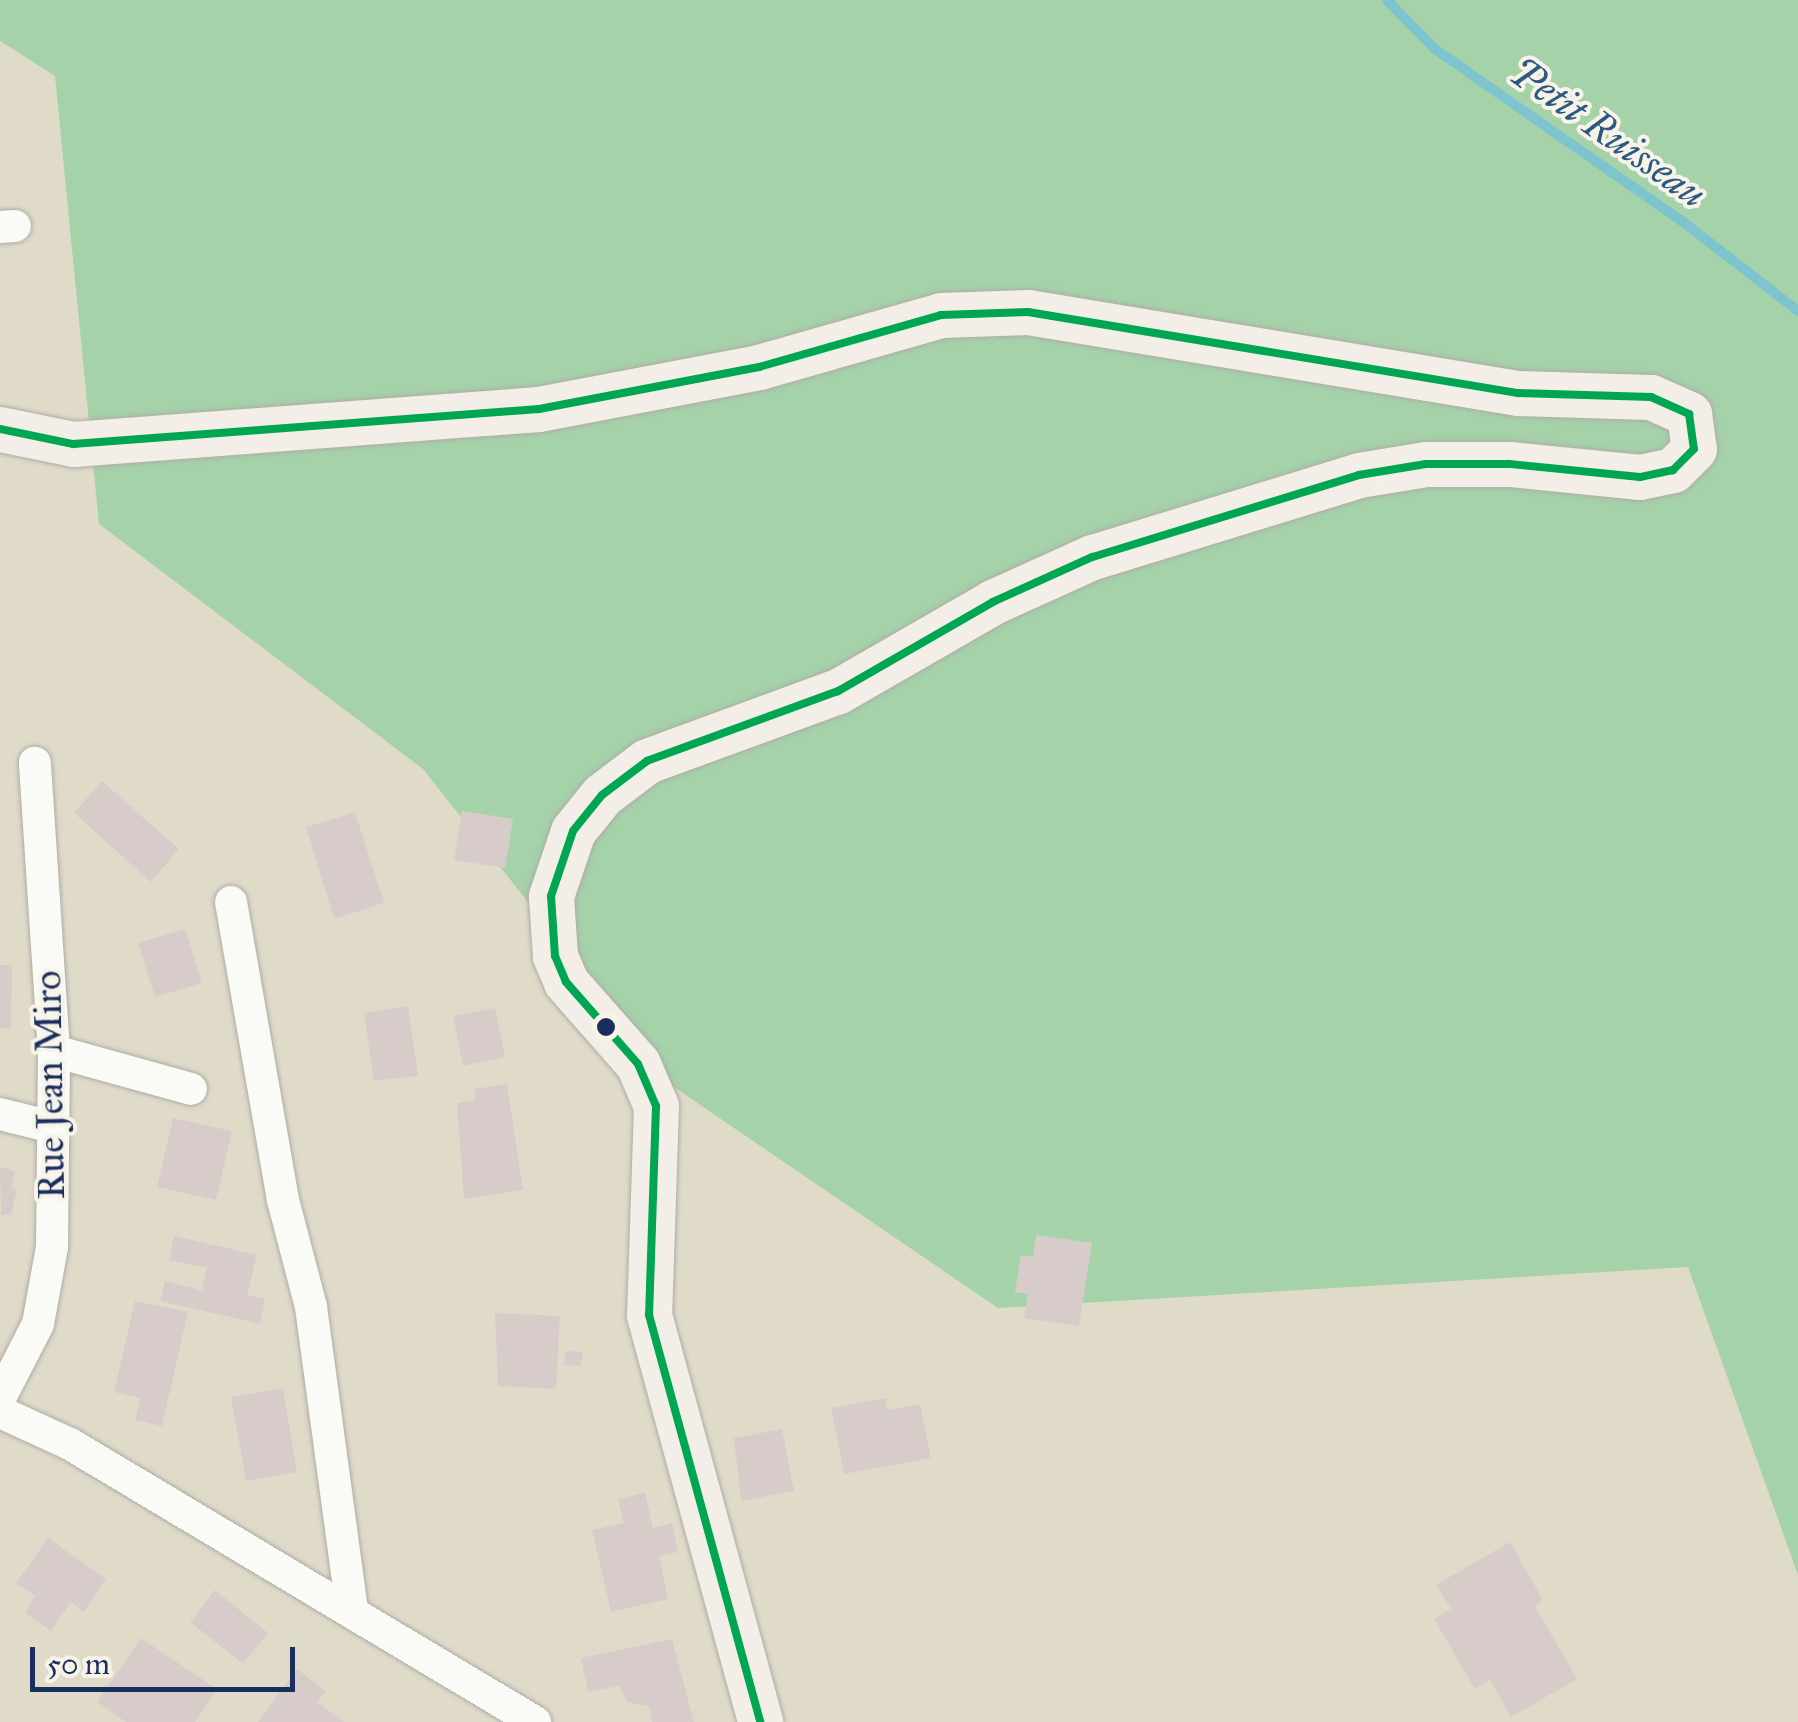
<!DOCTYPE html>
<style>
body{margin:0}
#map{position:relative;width:1798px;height:1722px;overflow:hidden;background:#e0dbc9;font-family:"IM FELL Great Primer",serif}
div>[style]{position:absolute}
.green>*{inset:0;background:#a5d2a9}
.stream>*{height:10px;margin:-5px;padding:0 5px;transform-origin:5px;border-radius:5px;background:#7ec4cf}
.building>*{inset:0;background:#d8cccb}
.roads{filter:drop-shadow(0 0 2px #aeada6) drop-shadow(0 0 2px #aeada6)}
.street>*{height:32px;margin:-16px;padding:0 16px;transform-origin:16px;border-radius:16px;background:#fafaf7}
.secondary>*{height:45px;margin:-22.5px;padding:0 22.5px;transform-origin:22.5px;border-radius:22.5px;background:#f3efe8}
.bus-1>*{height:8px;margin:-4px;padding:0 4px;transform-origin:4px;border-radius:4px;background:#00a651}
.dots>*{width:28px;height:28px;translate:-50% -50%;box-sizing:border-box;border:5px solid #f7f3e8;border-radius:50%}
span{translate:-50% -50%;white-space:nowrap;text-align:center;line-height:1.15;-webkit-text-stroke:8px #f7f3e8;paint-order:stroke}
.street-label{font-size:38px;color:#1b2f5e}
.water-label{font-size:40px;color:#2c5981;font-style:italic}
.scale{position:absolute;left:30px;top:1647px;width:265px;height:45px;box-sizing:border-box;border:5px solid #1b2f5e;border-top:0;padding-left:12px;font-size:30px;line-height:35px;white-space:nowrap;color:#1b2f5e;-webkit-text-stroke:8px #f7f3e8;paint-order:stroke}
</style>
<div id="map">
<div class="green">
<div style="clip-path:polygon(0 0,1798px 0,1798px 1575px,1688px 1267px,998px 1308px,674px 1087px,423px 769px,99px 524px,55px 76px,0 41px)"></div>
</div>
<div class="stream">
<div style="left:1387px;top:0;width:69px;rotate:45.6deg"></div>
<div style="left:1435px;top:49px;width:301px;rotate:34.9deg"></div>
<div style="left:1682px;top:221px;width:147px;rotate:37.8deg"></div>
</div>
<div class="building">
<div style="clip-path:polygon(102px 781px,179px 849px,151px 882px,74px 813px)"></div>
<div style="clip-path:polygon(462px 811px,513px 819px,505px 868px,454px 860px)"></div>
<div style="clip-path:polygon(355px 812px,384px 903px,334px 919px,306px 827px)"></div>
<div style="clip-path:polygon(185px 929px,202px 983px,155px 997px,138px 943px)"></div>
<div style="clip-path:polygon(0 965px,12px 965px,11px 1029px,0 1028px)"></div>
<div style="clip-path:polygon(408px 1006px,418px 1076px,374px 1081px,364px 1013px)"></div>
<div style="clip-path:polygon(495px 1008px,505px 1057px,463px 1066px,453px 1016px)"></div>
<div style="clip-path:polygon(507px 1084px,523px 1190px,464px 1199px,457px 1103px,475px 1100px,474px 1089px)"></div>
<div style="clip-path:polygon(173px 1118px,232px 1131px,216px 1200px,157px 1187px)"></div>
<div style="clip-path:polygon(0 1167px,15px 1171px,11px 1188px,17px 1190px,11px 1215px,3px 1214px,1px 1220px)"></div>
<div style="clip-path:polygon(1036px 1235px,1092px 1243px,1079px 1326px,1024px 1318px,1028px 1294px,1015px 1292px,1021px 1255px,1033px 1257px)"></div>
<div style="clip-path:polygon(174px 1236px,257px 1255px,247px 1295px,265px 1299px,260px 1324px,160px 1301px,165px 1281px,202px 1290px,207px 1268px,169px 1260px)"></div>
<div style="clip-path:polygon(135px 1301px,188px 1312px,162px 1426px,135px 1420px,140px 1398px,114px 1392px)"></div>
<div style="clip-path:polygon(495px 1313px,560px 1316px,556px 1389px,498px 1386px)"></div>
<div style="clip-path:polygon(566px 1351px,583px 1352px,581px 1366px,564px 1365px)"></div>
<div style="clip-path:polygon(283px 1388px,297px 1472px,246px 1481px,231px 1397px)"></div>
<div style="clip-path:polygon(885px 1398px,887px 1410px,920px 1404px,931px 1458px,844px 1474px,831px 1408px)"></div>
<div style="clip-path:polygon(782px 1429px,794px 1491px,741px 1501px,734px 1438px)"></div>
<div style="clip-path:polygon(645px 1493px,653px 1528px,672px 1523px,678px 1552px,659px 1556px,668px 1599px,611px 1612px,592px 1530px,624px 1523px,618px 1499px)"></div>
<div style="clip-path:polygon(48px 1538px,106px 1579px,84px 1612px,71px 1602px,51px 1631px,25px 1613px,35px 1596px,16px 1583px)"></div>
<div style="clip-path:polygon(1510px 1542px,1543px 1600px,1535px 1606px,1577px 1679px,1511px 1717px,1490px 1680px,1475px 1689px,1434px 1619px,1451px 1609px,1436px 1585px)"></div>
<div style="clip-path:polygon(215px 1590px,268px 1633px,243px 1664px,190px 1622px)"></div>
<div style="clip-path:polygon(141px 1638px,217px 1689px,195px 1722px,126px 1722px,97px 1702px)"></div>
<div style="clip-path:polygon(672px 1639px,694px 1722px,652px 1722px,649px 1706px,627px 1702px,619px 1686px,588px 1692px,581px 1658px)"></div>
<div style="clip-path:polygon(297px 1669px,326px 1691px,317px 1702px,344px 1722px,258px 1722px)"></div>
</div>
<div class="roads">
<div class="street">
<div style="left:0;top:227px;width:15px;rotate:-4deg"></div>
<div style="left:231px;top:902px;width:303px;rotate:80.1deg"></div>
<div style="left:283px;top:1200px;width:111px;rotate:75.3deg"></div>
<div style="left:311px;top:1307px;width:306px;rotate:82.3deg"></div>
<div style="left:54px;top:1051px;width:142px;rotate:15.5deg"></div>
<div style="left:0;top:1114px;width:54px;rotate:14deg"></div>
<div style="left:0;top:1398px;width:83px;rotate:-62.8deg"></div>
<div style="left:38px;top:1324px;width:78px;rotate:-79.7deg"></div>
<div style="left:52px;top:1247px;width:196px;rotate:-89.4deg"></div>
<div style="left:54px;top:1051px;width:289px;rotate:-93.8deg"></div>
<div style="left:0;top:1412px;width:77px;rotate:24.6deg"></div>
<div style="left:70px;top:1444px;width:542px;rotate:30.87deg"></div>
</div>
<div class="secondary">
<div style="left:0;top:429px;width:75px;rotate:11.6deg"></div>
<div style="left:73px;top:444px;width:467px;rotate:-4.3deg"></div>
<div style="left:539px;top:409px;width:224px;rotate:-10.8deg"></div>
<div style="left:759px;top:367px;width:189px;rotate:-15.9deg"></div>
<div style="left:941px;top:315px;width:87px;rotate:-2deg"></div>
<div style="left:1028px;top:312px;width:497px;rotate:9.4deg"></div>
<div style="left:1518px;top:393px;width:133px;rotate:1.7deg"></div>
<div style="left:1651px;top:397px;width:42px;rotate:24.1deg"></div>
<div style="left:1689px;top:414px;width:35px;rotate:82deg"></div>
<div style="left:1694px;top:449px;width:30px;rotate:135deg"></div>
<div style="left:1673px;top:470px;width:34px;rotate:168deg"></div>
<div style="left:1640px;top:477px;width:132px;rotate:-174.3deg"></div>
<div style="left:1509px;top:464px;width:83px;rotate:180deg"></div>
<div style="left:1426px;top:464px;width:68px;rotate:170.7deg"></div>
<div style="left:1359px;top:475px;width:279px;rotate:162.9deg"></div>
<div style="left:1092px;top:557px;width:109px;rotate:155.6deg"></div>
<div style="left:993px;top:602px;width:179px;rotate:150.1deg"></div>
<div style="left:838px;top:691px;width:203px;rotate:159.9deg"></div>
<div style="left:647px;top:761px;width:56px;rotate:142.9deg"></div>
<div style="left:602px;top:795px;width:46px;rotate:128.9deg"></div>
<div style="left:573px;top:831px;width:69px;rotate:108.7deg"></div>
<div style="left:551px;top:896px;width:60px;rotate:86.2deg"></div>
<div style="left:555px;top:956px;width:28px;rotate:67deg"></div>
<div style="left:566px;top:982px;width:109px;rotate:48.7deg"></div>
<div style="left:638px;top:1064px;width:46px;rotate:66.8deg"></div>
<div style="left:656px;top:1106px;width:209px;rotate:91.9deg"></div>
<div style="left:649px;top:1315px;width:422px;rotate:74.7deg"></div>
</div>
</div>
<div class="bus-1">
<div style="left:0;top:429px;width:75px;rotate:11.6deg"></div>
<div style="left:73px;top:444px;width:467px;rotate:-4.3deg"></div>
<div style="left:539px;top:409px;width:224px;rotate:-10.8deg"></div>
<div style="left:759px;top:367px;width:189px;rotate:-15.9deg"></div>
<div style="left:941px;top:315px;width:87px;rotate:-2deg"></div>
<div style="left:1028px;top:312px;width:497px;rotate:9.4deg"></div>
<div style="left:1518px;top:393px;width:133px;rotate:1.7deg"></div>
<div style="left:1651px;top:397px;width:42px;rotate:24.1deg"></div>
<div style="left:1689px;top:414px;width:35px;rotate:82deg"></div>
<div style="left:1694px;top:449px;width:30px;rotate:135deg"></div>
<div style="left:1673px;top:470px;width:34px;rotate:168deg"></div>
<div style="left:1640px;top:477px;width:132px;rotate:-174.3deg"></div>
<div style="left:1509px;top:464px;width:83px;rotate:180deg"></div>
<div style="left:1426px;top:464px;width:68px;rotate:170.7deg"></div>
<div style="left:1359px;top:475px;width:279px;rotate:162.9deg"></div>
<div style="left:1092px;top:557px;width:109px;rotate:155.6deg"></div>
<div style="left:993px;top:602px;width:179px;rotate:150.1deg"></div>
<div style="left:838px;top:691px;width:203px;rotate:159.9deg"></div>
<div style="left:647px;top:761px;width:56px;rotate:142.9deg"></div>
<div style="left:602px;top:795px;width:46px;rotate:128.9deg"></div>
<div style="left:573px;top:831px;width:69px;rotate:108.7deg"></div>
<div style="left:551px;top:896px;width:60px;rotate:86.2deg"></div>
<div style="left:555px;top:956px;width:28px;rotate:67deg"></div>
<div style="left:566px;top:982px;width:109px;rotate:48.7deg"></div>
<div style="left:638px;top:1064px;width:46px;rotate:66.8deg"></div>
<div style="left:656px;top:1106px;width:209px;rotate:91.9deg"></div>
<div style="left:649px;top:1315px;width:422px;rotate:74.7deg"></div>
</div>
<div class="dots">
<div style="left:606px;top:1027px;background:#1b2f5e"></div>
</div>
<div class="street-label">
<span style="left:50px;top:1085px;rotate:-91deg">Rue Jean Miro</span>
</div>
<div class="water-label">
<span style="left:1608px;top:133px;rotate:35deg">Petit Ruisseau</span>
</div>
<div class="scale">50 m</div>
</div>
